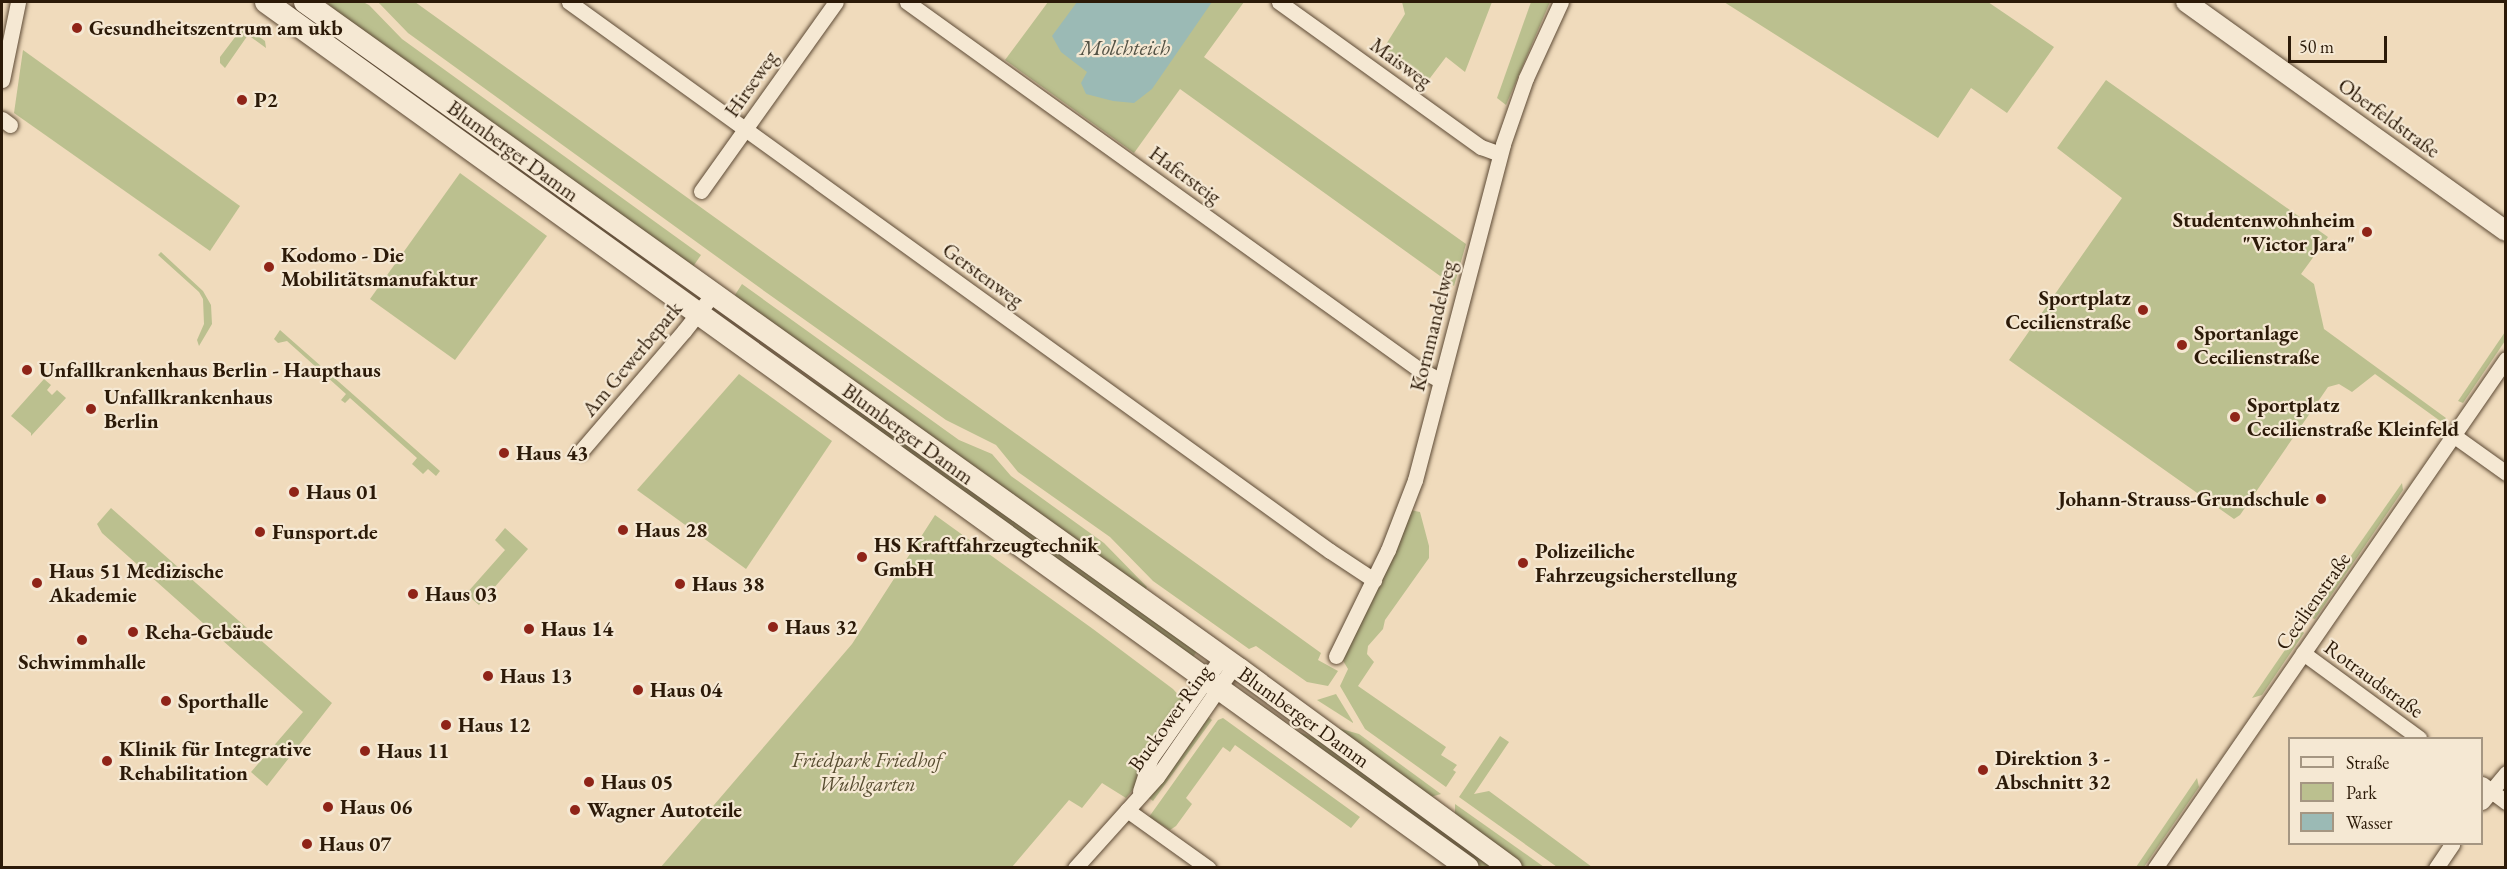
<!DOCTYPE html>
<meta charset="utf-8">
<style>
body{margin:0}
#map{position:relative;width:2507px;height:869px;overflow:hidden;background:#f0dbbc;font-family:"EB Garamond",serif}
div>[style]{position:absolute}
.green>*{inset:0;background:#bbc08f}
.water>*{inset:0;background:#9bbab5}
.roads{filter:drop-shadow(0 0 2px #5d4a35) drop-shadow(0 0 2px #5d4a35)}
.minor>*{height:15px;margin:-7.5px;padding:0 7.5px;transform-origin:7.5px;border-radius:7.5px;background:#f5e8d3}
.tertiary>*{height:20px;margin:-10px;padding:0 10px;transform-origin:10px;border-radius:10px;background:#f5e8d3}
.secondary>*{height:22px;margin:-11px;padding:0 11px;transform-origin:11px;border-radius:11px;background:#f5e8d3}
.dots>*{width:16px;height:16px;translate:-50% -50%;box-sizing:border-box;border:3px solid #f5e8d3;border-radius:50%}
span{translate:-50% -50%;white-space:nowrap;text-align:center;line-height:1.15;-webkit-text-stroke:4.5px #f5e8d3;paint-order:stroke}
.poi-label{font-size:21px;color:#2c1a08;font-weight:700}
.left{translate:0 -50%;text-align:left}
.right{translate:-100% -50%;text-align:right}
.street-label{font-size:21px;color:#2c1a08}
.park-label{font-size:21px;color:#574c30;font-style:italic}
.water-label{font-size:22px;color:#535245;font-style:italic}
.frame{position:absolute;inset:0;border:3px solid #2c1a08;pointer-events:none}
.legend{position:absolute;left:2288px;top:737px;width:195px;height:108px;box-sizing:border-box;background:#f5e8d3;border:2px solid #a59682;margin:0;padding:8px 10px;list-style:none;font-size:18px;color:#2c1a08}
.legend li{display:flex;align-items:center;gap:12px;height:30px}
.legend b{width:30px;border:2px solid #a59682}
.scale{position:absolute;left:2288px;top:36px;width:99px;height:27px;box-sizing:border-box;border:3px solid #2c1a08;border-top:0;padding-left:8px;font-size:18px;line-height:21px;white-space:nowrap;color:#2c1a08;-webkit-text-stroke:4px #f5e8d3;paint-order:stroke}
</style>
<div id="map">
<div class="green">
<div style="clip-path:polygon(326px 2px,363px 2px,369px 5px,402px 39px,701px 255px,692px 268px,342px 16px)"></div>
<div style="clip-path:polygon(378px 2px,415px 2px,1321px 653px,1318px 660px,1338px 671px,1328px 686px,1307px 682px,1256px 646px,1249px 649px,1153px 581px,1110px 537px,1018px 472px,996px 445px,946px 420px,767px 293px,408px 33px)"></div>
<div style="clip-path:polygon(1048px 2px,1244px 2px,1204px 57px,1466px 244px,1454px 286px,1180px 89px,1134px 153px,1005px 60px)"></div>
<div style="clip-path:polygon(1402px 2px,1492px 2px,1465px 72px,1446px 57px,1424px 86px,1380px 54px,1405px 14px)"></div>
<div style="clip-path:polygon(1531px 2px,1550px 2px,1506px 105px,1497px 98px)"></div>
<div style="clip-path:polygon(1724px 2px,1988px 2px,2054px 47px,2007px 113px,1971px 88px,1938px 138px)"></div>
<div style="clip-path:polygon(242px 28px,247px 28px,265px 41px,266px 48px,248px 35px,225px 68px,220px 63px,220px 57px)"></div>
<div style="clip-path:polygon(23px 50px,240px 206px,210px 251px,14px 113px)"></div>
<div style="clip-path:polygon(2106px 80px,2328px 237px,2301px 274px,2314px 284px,2324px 329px,2446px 418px,2443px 423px,2375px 374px,2352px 392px,2339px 384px,2328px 387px,2240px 515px,2234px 519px,2009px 360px,2122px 198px,2057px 148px)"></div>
<div style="clip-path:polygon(460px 173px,547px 236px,455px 360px,370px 299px)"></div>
<div style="clip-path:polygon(161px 252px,203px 291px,211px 305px,212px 324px,199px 346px,197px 340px,204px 324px,203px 299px,199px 292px,158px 255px)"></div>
<div style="clip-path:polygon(742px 284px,959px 440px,992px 454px,1011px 476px,1104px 543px,1147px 587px,1143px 593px,733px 298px)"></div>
<div style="clip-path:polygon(280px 330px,440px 471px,436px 476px,428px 469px,423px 474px,412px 464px,417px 458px,350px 398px,345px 403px,341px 400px,346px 394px,287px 341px,278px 343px,274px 339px)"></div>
<div style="clip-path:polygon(2505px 332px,2505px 341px,2463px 403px,2458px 401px)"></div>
<div style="clip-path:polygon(739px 374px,832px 441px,746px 569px,637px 490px)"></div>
<div style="clip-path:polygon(803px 376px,848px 400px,1197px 651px,1191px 660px)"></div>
<div style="clip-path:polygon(44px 379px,51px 385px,47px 390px,52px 395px,57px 390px,66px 398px,31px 436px,31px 433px,11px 416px)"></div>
<div style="clip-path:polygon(2402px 483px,2403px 490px,2315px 619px,2308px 617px)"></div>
<div style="clip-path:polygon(111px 508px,332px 703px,267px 786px,251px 772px,303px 712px,102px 533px,97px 524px)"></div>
<div style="clip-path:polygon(1410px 510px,1420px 512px,1429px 546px,1429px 558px,1385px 620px,1383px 629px,1368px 646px,1367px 654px,1374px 662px,1358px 686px,1446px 747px,1441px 755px,1457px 765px,1453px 770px,1456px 772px,1446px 787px,1365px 729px,1340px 686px,1348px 669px,1342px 659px)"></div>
<div style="clip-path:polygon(935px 515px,1093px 629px,1173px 689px,1183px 700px,1141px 760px,1135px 787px,1126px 798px,1102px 783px,1082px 808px,1069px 800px,1012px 867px,660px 868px,852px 644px)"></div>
<div style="clip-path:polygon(505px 528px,528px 549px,479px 605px,466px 594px,505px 550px,495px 540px)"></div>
<div style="clip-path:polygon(2300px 628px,2304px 633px,2262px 695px,2252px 698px)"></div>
<div style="clip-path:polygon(1243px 692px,1299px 732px,1318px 739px,1496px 867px,1482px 867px,1241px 694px)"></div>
<div style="clip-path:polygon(1336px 694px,1353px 722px,1353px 723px,1317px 700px)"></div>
<div style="clip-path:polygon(1207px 716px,1212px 720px,1153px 801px,1145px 795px)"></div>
<div style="clip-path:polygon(1223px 718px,1360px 817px,1351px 828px,1235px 745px,1230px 752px,1223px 747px,1186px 798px,1192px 804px,1176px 826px,1170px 830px,1149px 817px,1218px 720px)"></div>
<div style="clip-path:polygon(1331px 726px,1359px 734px,1441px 794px,1427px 798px)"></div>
<div style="clip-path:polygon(1500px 736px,1509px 742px,1474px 794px,1489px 791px,1592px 867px,1557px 867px,1459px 797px)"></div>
<div style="clip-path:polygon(2197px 778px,2199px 787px,2144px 867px,2136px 867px)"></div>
<div style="clip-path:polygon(1455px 804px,1544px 867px,1524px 867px,1455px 818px)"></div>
</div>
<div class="water">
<div style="clip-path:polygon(1077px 2px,1212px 2px,1152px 89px,1134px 103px,1113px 101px,1086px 94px,1081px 83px,1087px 72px,1061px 52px,1052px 36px)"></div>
</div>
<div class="roads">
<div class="minor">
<div style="left:569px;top:2px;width:938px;rotate:35.81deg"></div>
<div style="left:1330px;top:551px;width:53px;rotate:33.4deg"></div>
<div style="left:907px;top:2px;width:628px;rotate:35.67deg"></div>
<div style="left:1417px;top:368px;width:26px;rotate:28deg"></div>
<div style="left:1279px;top:2px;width:249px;rotate:35.7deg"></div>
<div style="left:1481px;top:147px;width:20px;rotate:20deg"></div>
<div style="left:2px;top:80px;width:80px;rotate:-78.4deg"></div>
<div style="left:2px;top:119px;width:10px;rotate:37deg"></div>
<div style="left:701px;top:191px;width:232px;rotate:-54.5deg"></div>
<div style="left:2453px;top:435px;width:65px;rotate:35.6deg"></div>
<div style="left:581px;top:451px;width:158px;rotate:-49.4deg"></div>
<div style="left:684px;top:331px;width:47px;rotate:-51.9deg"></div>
<div style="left:2303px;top:653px;width:144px;rotate:36.2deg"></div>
<div style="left:1336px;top:656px;width:118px;rotate:-63.9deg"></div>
<div style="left:1388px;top:550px;width:75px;rotate:-68.9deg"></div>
<div style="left:1415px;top:480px;width:347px;rotate:-75.3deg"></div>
<div style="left:1503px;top:144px;width:70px;rotate:-70.8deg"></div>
<div style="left:1526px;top:78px;width:84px;rotate:-65.3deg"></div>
<div style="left:2482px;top:784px;width:30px;rotate:37deg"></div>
<div style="left:1140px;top:791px;width:35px;rotate:-72deg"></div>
<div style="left:1151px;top:758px;width:123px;rotate:-54.9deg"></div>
<div style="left:2482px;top:802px;width:38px;rotate:-50deg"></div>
<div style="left:1127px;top:810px;width:100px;rotate:35.6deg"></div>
<div style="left:1075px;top:868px;width:122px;rotate:-48deg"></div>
<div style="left:1157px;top:777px;width:135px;rotate:-55.3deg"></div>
<div style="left:2155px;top:868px;width:618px;rotate:-55.41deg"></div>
<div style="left:2436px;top:868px;width:29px;rotate:-56deg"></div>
</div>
<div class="tertiary">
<div style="left:2186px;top:2px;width:393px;rotate:35.6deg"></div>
</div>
<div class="secondary">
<div style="left:266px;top:2px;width:1481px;rotate:35.77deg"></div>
<div style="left:305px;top:2px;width:1148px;rotate:35.53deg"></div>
<div style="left:1239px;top:669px;width:337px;rotate:36.2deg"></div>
</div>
</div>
<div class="dots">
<div style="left:77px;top:28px;background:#8f2418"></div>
<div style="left:242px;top:100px;background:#8f2418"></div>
<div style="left:2367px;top:232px;background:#8f2418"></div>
<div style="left:269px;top:267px;background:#8f2418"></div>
<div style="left:2143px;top:310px;background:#8f2418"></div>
<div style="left:2182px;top:345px;background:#8f2418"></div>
<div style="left:27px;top:370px;background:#8f2418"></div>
<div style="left:91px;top:409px;background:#8f2418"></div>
<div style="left:2235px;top:417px;background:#8f2418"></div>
<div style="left:504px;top:453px;background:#8f2418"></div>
<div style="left:294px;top:492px;background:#8f2418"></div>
<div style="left:2321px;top:499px;background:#8f2418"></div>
<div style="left:623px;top:530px;background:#8f2418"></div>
<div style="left:260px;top:532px;background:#8f2418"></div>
<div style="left:862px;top:557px;background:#8f2418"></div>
<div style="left:1523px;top:563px;background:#8f2418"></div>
<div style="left:37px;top:583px;background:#8f2418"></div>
<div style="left:680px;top:584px;background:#8f2418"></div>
<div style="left:413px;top:594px;background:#8f2418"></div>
<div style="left:773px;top:627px;background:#8f2418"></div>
<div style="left:529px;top:629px;background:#8f2418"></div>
<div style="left:133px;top:632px;background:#8f2418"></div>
<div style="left:82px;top:640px;background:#8f2418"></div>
<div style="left:488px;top:676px;background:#8f2418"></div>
<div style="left:638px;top:690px;background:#8f2418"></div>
<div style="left:166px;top:701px;background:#8f2418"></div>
<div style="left:446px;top:725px;background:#8f2418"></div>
<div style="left:365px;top:751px;background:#8f2418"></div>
<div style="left:107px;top:761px;background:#8f2418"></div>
<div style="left:1983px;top:770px;background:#8f2418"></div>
<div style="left:589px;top:782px;background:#8f2418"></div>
<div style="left:328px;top:807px;background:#8f2418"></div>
<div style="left:575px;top:810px;background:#8f2418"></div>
<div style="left:307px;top:844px;background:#8f2418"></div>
</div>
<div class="poi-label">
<span class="left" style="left:89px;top:28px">Gesundheitszentrum am ukb</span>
<span class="left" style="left:254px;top:100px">P2</span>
<span class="right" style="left:2355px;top:232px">Studentenwohnheim<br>"Victor Jara"</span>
<span class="left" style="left:281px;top:267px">Kodomo - Die<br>Mobilitätsmanufaktur</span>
<span class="right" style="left:2131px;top:310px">Sportplatz<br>Cecilienstraße</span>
<span class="left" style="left:2194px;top:345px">Sportanlage<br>Cecilienstraße</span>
<span class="left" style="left:39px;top:370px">Unfallkrankenhaus Berlin - Haupthaus</span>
<span class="left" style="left:104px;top:409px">Unfallkrankenhaus<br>Berlin</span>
<span class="left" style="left:2247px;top:417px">Sportplatz<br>Cecilienstraße Kleinfeld</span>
<span class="left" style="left:516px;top:453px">Haus 43</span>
<span class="left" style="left:306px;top:492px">Haus 01</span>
<span class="right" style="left:2309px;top:499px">Johann-Strauss-Grundschule</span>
<span class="left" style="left:635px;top:530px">Haus 28</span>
<span class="left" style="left:272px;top:532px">Funsport.de</span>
<span class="left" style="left:874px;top:557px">HS Kraftfahrzeugtechnik<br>GmbH</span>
<span class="left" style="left:1535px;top:563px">Polizeiliche<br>Fahrzeugsicherstellung</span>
<span class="left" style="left:49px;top:583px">Haus 51 Medizische<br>Akademie</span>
<span class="left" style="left:692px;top:584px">Haus 38</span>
<span class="left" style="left:425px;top:594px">Haus 03</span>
<span class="left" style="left:785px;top:627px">Haus 32</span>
<span class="left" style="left:541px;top:629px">Haus 14</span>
<span class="left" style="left:145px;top:632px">Reha-Gebäude</span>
<span style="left:82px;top:662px">Schwimmhalle</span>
<span class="left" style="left:500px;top:676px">Haus 13</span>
<span class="left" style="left:650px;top:690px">Haus 04</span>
<span class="left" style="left:178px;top:701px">Sporthalle</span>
<span class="left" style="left:458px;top:725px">Haus 12</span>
<span class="left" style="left:119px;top:761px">Klinik für Integrative<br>Rehabilitation</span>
<span class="left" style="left:377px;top:751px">Haus 11</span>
<span class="left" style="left:1995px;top:770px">Direktion 3 -<br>Abschnitt 32</span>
<span class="left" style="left:601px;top:782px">Haus 05</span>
<span class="left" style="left:340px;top:807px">Haus 06</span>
<span class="left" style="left:587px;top:810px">Wagner Autoteile</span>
<span class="left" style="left:319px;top:844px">Haus 07</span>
</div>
<div class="street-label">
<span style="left:1401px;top:63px;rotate:36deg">Maisweg</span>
<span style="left:751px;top:84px;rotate:-55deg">Hirseweg</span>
<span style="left:2389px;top:118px;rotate:36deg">Oberfeldstraße</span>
<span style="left:513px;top:151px;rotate:36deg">Blumberger Damm</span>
<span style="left:1185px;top:175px;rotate:36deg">Hafersteig</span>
<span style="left:983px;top:275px;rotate:36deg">Gerstenweg</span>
<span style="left:1433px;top:326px;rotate:-76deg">Kornmandelweg</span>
<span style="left:632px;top:359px;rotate:-50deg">Am Gewerbepark</span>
<span style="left:908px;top:434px;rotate:36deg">Blumberger Damm</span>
<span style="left:2313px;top:601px;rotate:-55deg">Cecilienstraße</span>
<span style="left:2374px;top:679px;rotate:36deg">Rotraudstraße</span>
<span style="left:1304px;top:717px;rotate:36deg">Blumberger Damm</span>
<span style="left:1170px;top:718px;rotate:-54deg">Buckower Ring</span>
</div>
<div class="park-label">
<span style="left:867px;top:772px">Friedpark Friedhof<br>Wuhlgarten</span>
</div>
<div class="water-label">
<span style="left:1125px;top:48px">Molchteich</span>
</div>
<div class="frame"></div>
<ul class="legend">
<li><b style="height:8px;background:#f5e8d3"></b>Straße</li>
<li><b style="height:16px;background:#bbc08f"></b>Park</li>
<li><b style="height:16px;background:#9bbab5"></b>Wasser</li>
</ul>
<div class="scale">50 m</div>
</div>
